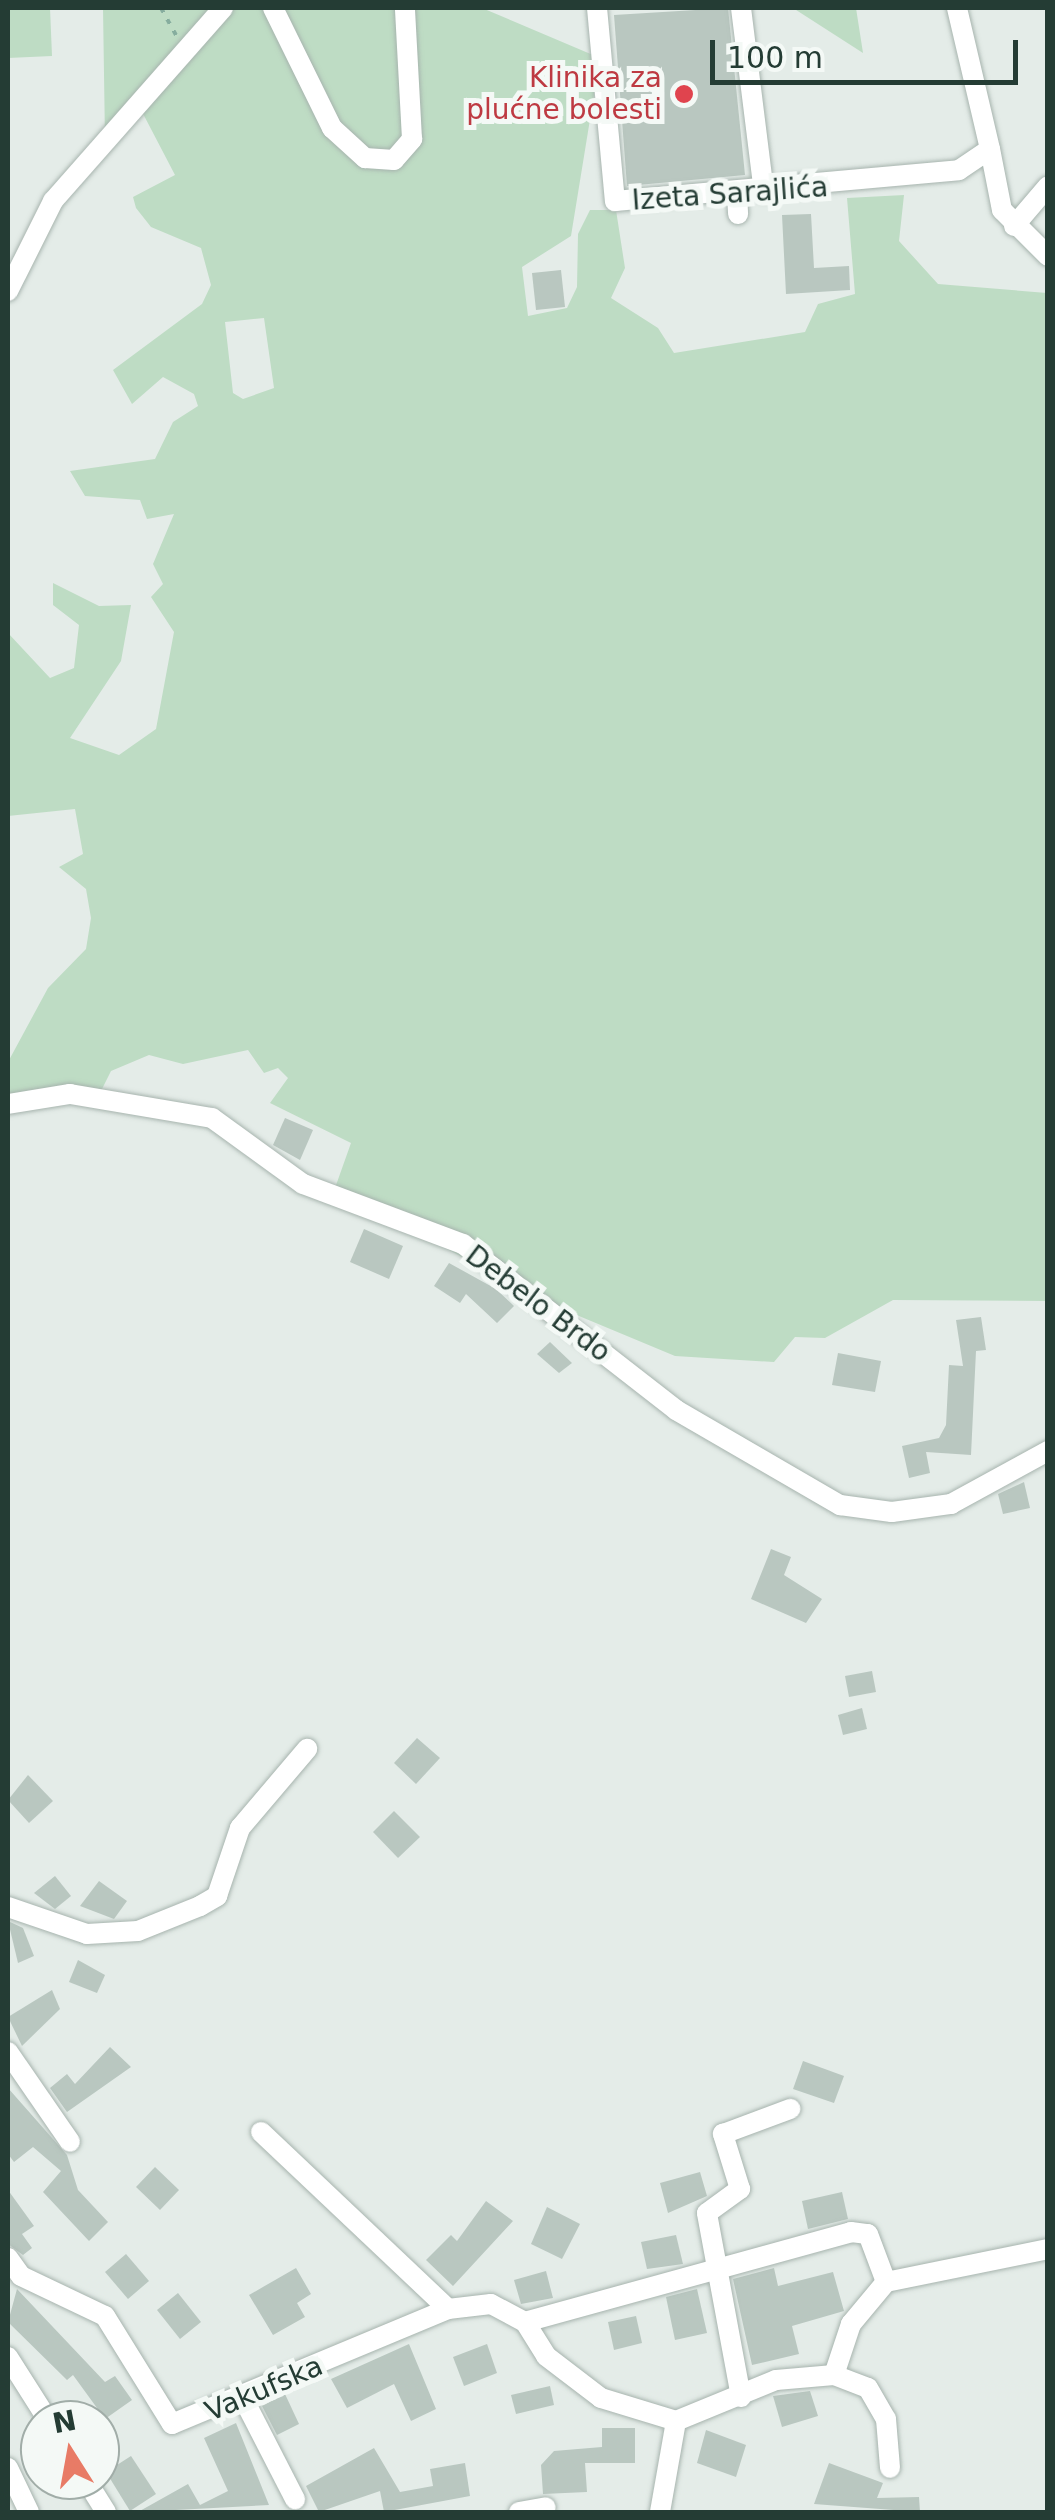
<!DOCTYPE html>
<meta charset="utf-8">
<style>
body{margin:0}
#map{position:relative;width:1055px;height:2520px;overflow:hidden;background:#e4ece8;font-family:"DejaVu Sans",sans-serif}
div>[style]{position:absolute}
.green>*{inset:0;background:#bedcc4}
.building>*{inset:0;background:#b9c7c0}
.path>*{height:4px;margin-top:-2px;transform-origin:0;background:repeating-linear-gradient(90deg,#86ad9e 0 5px,transparent 0 13px)}
.roads{filter:drop-shadow(0 0 2px #a7b4ae) drop-shadow(0 0 2px #a7b4ae)}
.minor>*{height:20px;margin:-10px;padding:0 10px;transform-origin:10px;border-radius:10px;background:#fff}
.dots>*{width:28px;height:28px;translate:-50% -50%;box-sizing:border-box;border:5px solid #f4f9f6;border-radius:50%}
span{translate:-50% -50%;white-space:nowrap;text-align:center;line-height:1.15;-webkit-text-stroke:10px #f4f9f6;paint-order:stroke}
.health-label{font-size:28px;color:#be3a42}
.right{translate:-100% -50%;text-align:right}
.street-label{font-size:28px;color:#243c34}
.frame{position:absolute;inset:0;border:10px solid #243c34;pointer-events:none}
.north{position:absolute;left:20px;top:2400px;width:100px;height:100px;box-sizing:border-box;background:#f4f9f6;border:2px solid #a1ada8;border-radius:50%;rotate:349deg;font-size:28px;font-weight:700;line-height:40px;text-align:center;color:#243c34}
.north::after{content:'';display:block;margin:auto;width:35px;height:45px;background:#e87b66;clip-path:polygon(50% 0,100% 100%,50% 72%,0 100%)}
.scale{position:absolute;left:710px;top:40px;width:308px;height:45px;box-sizing:border-box;border:5px solid #243c34;border-top:0;padding-left:12px;font-size:30px;line-height:35px;white-space:nowrap;color:#243c34;-webkit-text-stroke:8px #f4f9f6;paint-order:stroke}
</style>
<div id="map">
<div class="green">
<div style="clip-path:polygon(8px 8px,50px 8px,52px 56px,8px 58px)"></div>
<div style="clip-path:polygon(evenodd,103px 8px,482px 8px,600px 58px,571px 236px,522px 267px,528px 316px,567px 308px,577px 287px,578px 234px,590px 210px,616px 210px,625px 268px,611px 298px,658px 328px,674px 353px,805px 332px,818px 304px,855px 294px,847px 198px,904px 195px,899px 241px,938px 284px,1047px 293px,1047px 1301px,893px 1300px,825px 1338px,795px 1337px,774px 1362px,675px 1356px,543px 1301px,335px 1188px,351px 1143px,270px 1103px,288px 1078px,278px 1068px,264px 1073px,248px 1050px,183px 1064px,149px 1055px,111px 1071px,97px 1099px,8px 1104px,8px 1062px,48px 988px,86px 949px,91px 918px,86px 889px,59px 867px,83px 854px,75px 809px,8px 816px,8px 633px,50px 678px,74px 668px,79px 625px,53px 605px,53px 583px,99px 606px,131px 605px,121px 661px,70px 738px,119px 755px,156px 729px,174px 632px,151px 597px,163px 584px,153px 564px,174px 514px,147px 519px,140px 500px,85px 496px,70px 471px,155px 459px,173px 422px,198px 406px,194px 394px,163px 377px,132px 404px,113px 370px,202px 304px,211px 285px,201px 248px,151px 227px,136px 208px,133px 197px,175px 175px,139px 106px,105px 140px,103px 8px,264px 318px,274px 388px,243px 399px,233px 393px,225px 322px,264px 318px)"></div>
<div style="clip-path:polygon(793px 8px,856px 8px,863px 53px)"></div>
</div>
<div class="building">
<div style="clip-path:polygon(728px 8px,745px 175px,627px 186px,614px 15px)"></div>
<div style="clip-path:polygon(811px 214px,814px 268px,849px 266px,850px 290px,786px 294px,782px 215px)"></div>
<div style="clip-path:polygon(561px 270px,565px 307px,536px 310px,532px 273px)"></div>
<div style="clip-path:polygon(285px 1118px,313px 1130px,300px 1160px,273px 1145px)"></div>
<div style="clip-path:polygon(364px 1229px,403px 1246px,389px 1279px,350px 1262px)"></div>
<div style="clip-path:polygon(449px 1263px,496px 1289px,514px 1306px,497px 1323px,466px 1294px,460px 1303px,434px 1286px)"></div>
<div style="clip-path:polygon(981px 1317px,986px 1350px,976px 1351px,971px 1455px,926px 1452px,930px 1473px,909px 1478px,902px 1446px,939px 1438px,946px 1425px,949px 1365px,963px 1366px,956px 1320px)"></div>
<div style="clip-path:polygon(550px 1342px,572px 1363px,559px 1373px,537px 1354px)"></div>
<div style="clip-path:polygon(838px 1353px,881px 1361px,875px 1392px,832px 1385px)"></div>
<div style="clip-path:polygon(1024px 1482px,1030px 1508px,1003px 1514px,998px 1494px)"></div>
<div style="clip-path:polygon(771px 1549px,791px 1557px,784px 1575px,822px 1599px,806px 1623px,751px 1599px)"></div>
<div style="clip-path:polygon(872px 1671px,876px 1692px,849px 1697px,845px 1676px)"></div>
<div style="clip-path:polygon(862px 1708px,867px 1729px,843px 1735px,838px 1715px)"></div>
<div style="clip-path:polygon(417px 1738px,440px 1758px,416px 1784px,394px 1763px)"></div>
<div style="clip-path:polygon(28px 1775px,53px 1801px,29px 1823px,8px 1800px)"></div>
<div style="clip-path:polygon(394px 1811px,420px 1837px,398px 1858px,373px 1832px)"></div>
<div style="clip-path:polygon(55px 1876px,71px 1896px,55px 1909px,34px 1893px)"></div>
<div style="clip-path:polygon(99px 1881px,127px 1901px,114px 1919px,80px 1906px)"></div>
<div style="clip-path:polygon(8px 1921px,23px 1928px,34px 1956px,18px 1963px)"></div>
<div style="clip-path:polygon(78px 1960px,105px 1975px,97px 1993px,69px 1982px)"></div>
<div style="clip-path:polygon(52px 1990px,60px 2009px,22px 2046px,8px 2017px)"></div>
<div style="clip-path:polygon(110px 2047px,131px 2067px,67px 2112px,50px 2088px,67px 2074px,75px 2084px)"></div>
<div style="clip-path:polygon(803px 2061px,844px 2076px,834px 2103px,793px 2089px)"></div>
<div style="clip-path:polygon(8px 2088px,67px 2155px,78px 2190px,108px 2222px,89px 2241px,43px 2192px,61px 2171px,33px 2147px,14px 2162px,8px 2154px)"></div>
<div style="clip-path:polygon(155px 2167px,179px 2190px,160px 2210px,136px 2187px)"></div>
<div style="clip-path:polygon(700px 2172px,707px 2196px,668px 2213px,660px 2183px)"></div>
<div style="clip-path:polygon(8px 2190px,34px 2226px,22px 2234px,32px 2248px,23px 2255px,8px 2244px)"></div>
<div style="clip-path:polygon(842px 2192px,848px 2219px,808px 2229px,802px 2201px)"></div>
<div style="clip-path:polygon(486px 2201px,513px 2221px,453px 2286px,426px 2260px,451px 2235px,457px 2241px)"></div>
<div style="clip-path:polygon(547px 2207px,580px 2224px,562px 2259px,531px 2244px)"></div>
<div style="clip-path:polygon(676px 2235px,683px 2264px,647px 2269px,641px 2242px)"></div>
<div style="clip-path:polygon(126px 2254px,149px 2281px,128px 2299px,105px 2272px)"></div>
<div style="clip-path:polygon(296px 2268px,311px 2294px,297px 2303px,305px 2317px,273px 2335px,249px 2295px)"></div>
<div style="clip-path:polygon(774px 2268px,778px 2286px,833px 2272px,844px 2311px,792px 2326px,799px 2354px,752px 2365px,733px 2279px)"></div>
<div style="clip-path:polygon(546px 2271px,553px 2298px,521px 2304px,514px 2280px)"></div>
<div style="clip-path:polygon(17px 2289px,105px 2382px,115px 2376px,132px 2400px,105px 2419px,73px 2375px,67px 2380px,8px 2322px)"></div>
<div style="clip-path:polygon(697px 2289px,707px 2333px,675px 2340px,666px 2297px)"></div>
<div style="clip-path:polygon(178px 2293px,201px 2322px,180px 2339px,157px 2310px)"></div>
<div style="clip-path:polygon(636px 2316px,642px 2343px,614px 2350px,608px 2322px)"></div>
<div style="clip-path:polygon(409px 2344px,436px 2409px,411px 2421px,394px 2384px,347px 2408px,331px 2379px)"></div>
<div style="clip-path:polygon(487px 2344px,497px 2373px,464px 2386px,453px 2357px)"></div>
<div style="clip-path:polygon(550px 2386px,554px 2405px,516px 2414px,511px 2395px)"></div>
<div style="clip-path:polygon(810px 2391px,818px 2416px,782px 2427px,773px 2396px)"></div>
<div style="clip-path:polygon(285px 2394px,299px 2424px,277px 2435px,262px 2406px)"></div>
<div style="clip-path:polygon(236px 2423px,269px 2505px,138px 2512px,188px 2484px,200px 2505px,228px 2491px,204px 2438px)"></div>
<div style="clip-path:polygon(602px 2428px,635px 2428px,635px 2463px,585px 2463px,587px 2492px,543px 2494px,541px 2465px,554px 2451px,602px 2447px)"></div>
<div style="clip-path:polygon(706px 2430px,746px 2445px,736px 2477px,697px 2463px)"></div>
<div style="clip-path:polygon(374px 2448px,400px 2492px,433px 2486px,430px 2469px,465px 2463px,470px 2496px,384px 2512px,380px 2491px,319px 2512px,306px 2486px)"></div>
<div style="clip-path:polygon(131px 2456px,156px 2494px,130px 2511px,106px 2472px)"></div>
<div style="clip-path:polygon(829px 2463px,883px 2483px,877px 2498px,919px 2497px,920px 2512px,814px 2504px)"></div>
</div>
<div class="path">
<div style="left:161px;top:8px;width:31px;rotate:61deg"></div>
</div>
<div class="roads">
<div class="minor">
<div style="left:273px;top:8px;width:134px;rotate:63.8deg"></div>
<div style="left:332px;top:128px;width:45px;rotate:42.3deg"></div>
<div style="left:365px;top:158px;width:29px;rotate:4deg"></div>
<div style="left:394px;top:160px;width:28px;rotate:-49deg"></div>
<div style="left:412px;top:139px;width:131px;rotate:-93.1deg"></div>
<div style="left:597px;top:8px;width:194px;rotate:84.7deg"></div>
<div style="left:615px;top:201px;width:345px;rotate:-5.1deg"></div>
<div style="left:959px;top:170px;width:37px;rotate:-34deg"></div>
<div style="left:990px;top:149px;width:145px;rotate:-103.2deg"></div>
<div style="left:741px;top:8px;width:185px;rotate:82.9deg"></div>
<div style="left:990px;top:149px;width:62px;rotate:78.9deg"></div>
<div style="left:1002px;top:210px;width:65px;rotate:45deg"></div>
<div style="left:737px;top:193px;width:21px;rotate:87deg"></div>
<div style="left:1014px;top:226px;width:52px;rotate:-49.6deg"></div>
<div style="left:8px;top:291px;width:101px;rotate:-63.4deg"></div>
<div style="left:53px;top:201px;width:257px;rotate:-48.6deg"></div>
<div style="left:8px;top:1104px;width:63px;rotate:-9.2deg"></div>
<div style="left:70px;top:1094px;width:144px;rotate:9.6deg"></div>
<div style="left:212px;top:1118px;width:112px;rotate:36deg"></div>
<div style="left:303px;top:1184px;width:171px;rotate:20.6deg"></div>
<div style="left:463px;top:1244px;width:270px;rotate:37.9deg"></div>
<div style="left:676px;top:1410px;width:190px;rotate:30.1deg"></div>
<div style="left:840px;top:1505px;width:52px;rotate:7.7deg"></div>
<div style="left:892px;top:1512px;width:60px;rotate:-7.7deg"></div>
<div style="left:951px;top:1504px;width:111px;rotate:-28.7deg"></div>
<div style="left:8px;top:1907px;width:83px;rotate:18.9deg"></div>
<div style="left:87px;top:1934px;width:51px;rotate:-3.4deg"></div>
<div style="left:138px;top:1931px;width:67px;rotate:-22deg"></div>
<div style="left:200px;top:1906px;width:20px;rotate:-30deg"></div>
<div style="left:217px;top:1896px;width:72px;rotate:-71.3deg"></div>
<div style="left:240px;top:1828px;width:104px;rotate:-49.7deg"></div>
<div style="left:8px;top:2052px;width:109px;rotate:55.4deg"></div>
<div style="left:261px;top:2132px;width:257px;rotate:43.4deg"></div>
<div style="left:8px;top:2258px;width:22px;rotate:54deg"></div>
<div style="left:21px;top:2276px;width:93px;rotate:25.5deg"></div>
<div style="left:105px;top:2316px;width:127px;rotate:58.2deg"></div>
<div style="left:172px;top:2424px;width:299px;rotate:-22.6deg"></div>
<div style="left:448px;top:2309px;width:43px;rotate:-6.6deg"></div>
<div style="left:491px;top:2304px;width:38px;rotate:28deg"></div>
<div style="left:525px;top:2322px;width:40px;rotate:58deg"></div>
<div style="left:546px;top:2356px;width:69px;rotate:37.4deg"></div>
<div style="left:601px;top:2398px;width:78px;rotate:17deg"></div>
<div style="left:676px;top:2421px;width:108px;rotate:-22.3deg"></div>
<div style="left:776px;top:2380px;width:58px;rotate:-4.9deg"></div>
<div style="left:834px;top:2375px;width:36px;rotate:21deg"></div>
<div style="left:868px;top:2388px;width:36px;rotate:60deg"></div>
<div style="left:886px;top:2419px;width:49px;rotate:85.3deg"></div>
<div style="left:525px;top:2322px;width:338px;rotate:-15.4deg"></div>
<div style="left:851px;top:2232px;width:17px;rotate:7deg"></div>
<div style="left:868px;top:2234px;width:51px;rotate:69.4deg"></div>
<div style="left:8px;top:2357px;width:75px;rotate:57.6deg"></div>
<div style="left:834px;top:2375px;width:54px;rotate:-71.6deg"></div>
<div style="left:851px;top:2324px;width:55px;rotate:-50.2deg"></div>
<div style="left:886px;top:2282px;width:165px;rotate:-11.5deg"></div>
<div style="left:741px;top:2397px;width:187px;rotate:-100.5deg"></div>
<div style="left:707px;top:2213px;width:41px;rotate:-36deg"></div>
<div style="left:740px;top:2189px;width:58px;rotate:-107.2deg"></div>
<div style="left:723px;top:2134px;width:72px;rotate:-20.5deg"></div>
<div style="left:243px;top:2398px;width:114px;rotate:62.8deg"></div>
<div style="left:8px;top:2468px;width:49px;rotate:64.5deg"></div>
<div style="left:86px;top:2480px;width:38px;rotate:58deg"></div>
<div style="left:519px;top:2512px;width:27px;rotate:-10deg"></div>
<div style="left:660px;top:2512px;width:92px;rotate:-80deg"></div>
</div>
</div>
<div class="dots">
<div style="left:684px;top:94px;background:#e0444e"></div>
</div>
<div class="health-label">
<span class="right" style="left:662px;top:94px">Klinika za<br>plućne bolesti</span>
</div>
<div class="street-label">
<span style="left:730px;top:194px;rotate:-4deg">Izeta Sarajlića</span>
<span style="left:538px;top:1304px;rotate:37deg">Debelo Brdo</span>
<span style="left:264px;top:2389px;rotate:-23deg">Vakufska</span>
</div>
<div class="frame"></div>
<div class="north">N</div>
<div class="scale">100 m</div>
</div>
